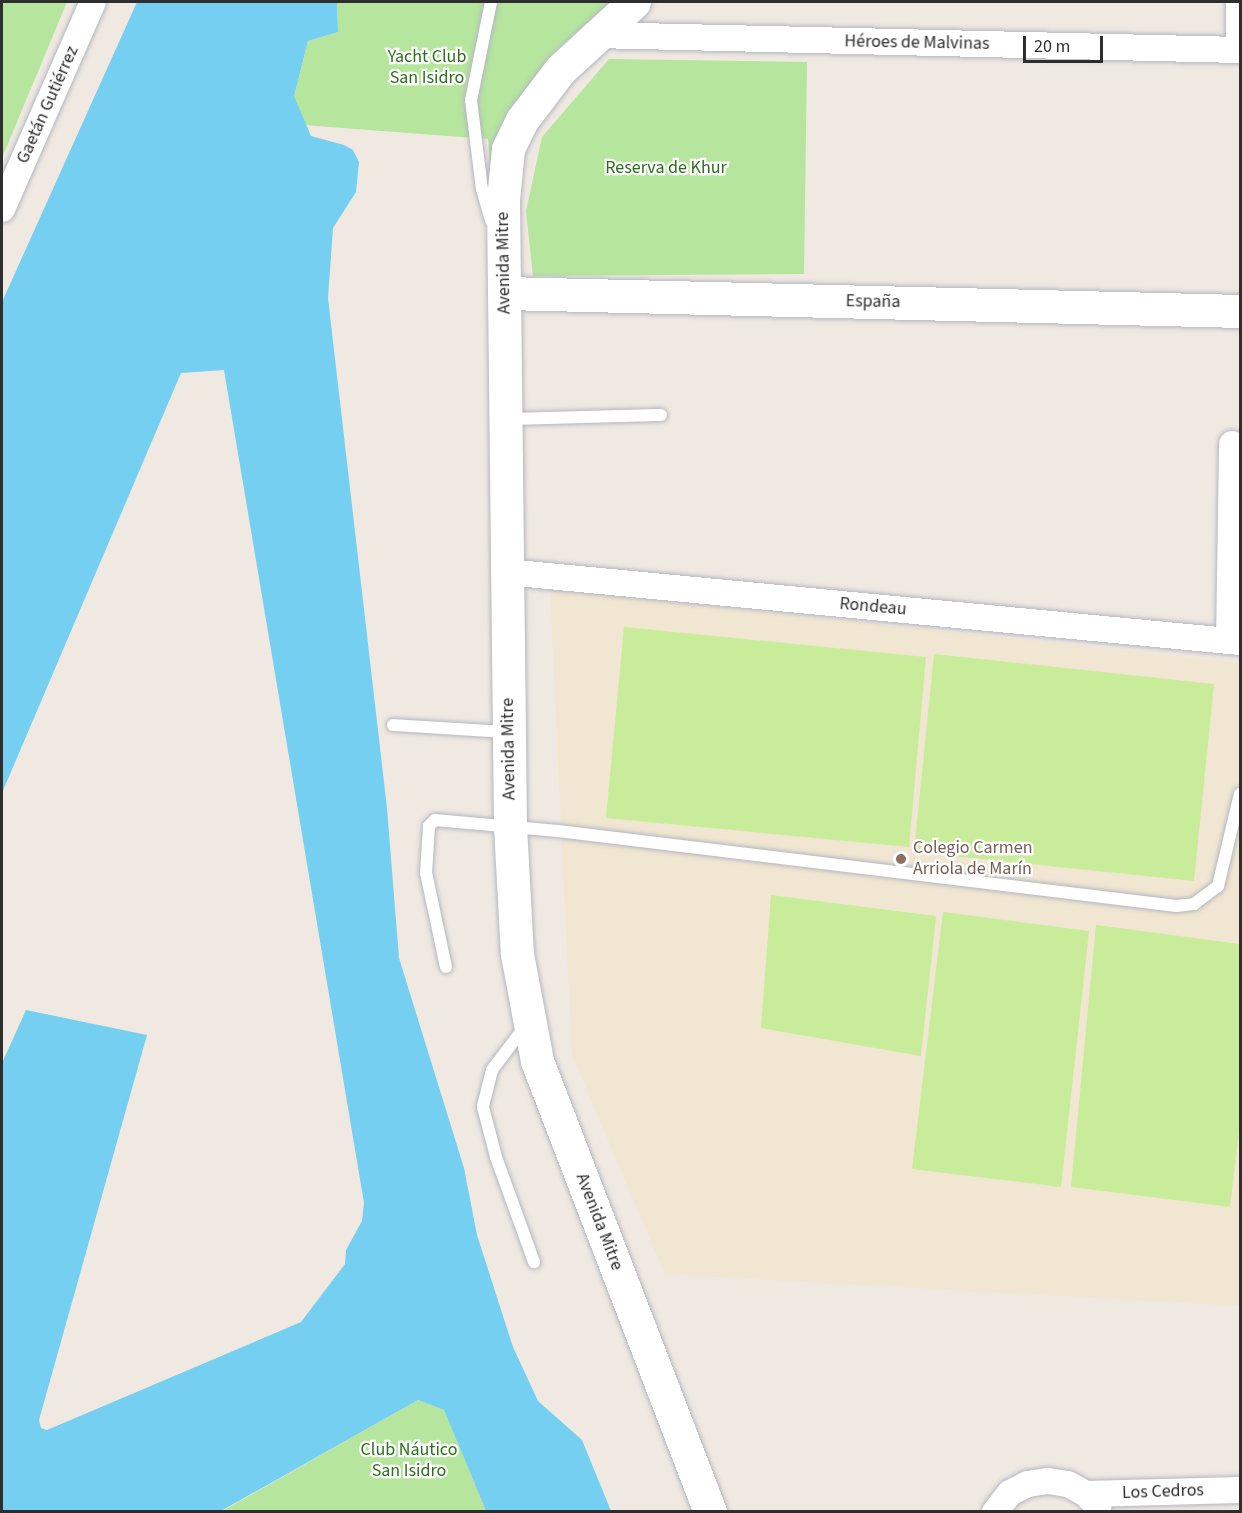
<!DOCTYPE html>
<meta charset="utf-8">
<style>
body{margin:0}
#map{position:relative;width:1242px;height:1513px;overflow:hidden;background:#efe9e1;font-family:"Source Sans 3",sans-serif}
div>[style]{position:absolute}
.education>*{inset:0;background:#f0e6d1}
.green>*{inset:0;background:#b6e59e}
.pitch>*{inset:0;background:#c9ec9a}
.water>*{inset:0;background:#75cff0}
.roads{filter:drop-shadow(0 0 2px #b4b7c1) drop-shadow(0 0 2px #b4b7c1)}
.lane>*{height:12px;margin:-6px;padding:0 6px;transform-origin:6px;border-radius:6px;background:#fff}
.street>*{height:26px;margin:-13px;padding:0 13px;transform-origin:13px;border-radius:13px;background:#fff}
.secondary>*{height:33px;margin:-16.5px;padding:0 16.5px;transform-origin:16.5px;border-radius:16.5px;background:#fff}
.dots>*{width:16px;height:16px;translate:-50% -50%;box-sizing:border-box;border:3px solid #fff;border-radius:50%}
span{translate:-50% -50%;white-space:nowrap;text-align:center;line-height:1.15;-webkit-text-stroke:4.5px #fff;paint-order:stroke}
.street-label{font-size:18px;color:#2e2e2e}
.park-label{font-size:18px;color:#2c6e1b}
.education-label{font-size:18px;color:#785e54}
.left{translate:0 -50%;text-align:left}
.frame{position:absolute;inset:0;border:3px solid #2e2e2e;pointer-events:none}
.scale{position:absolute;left:1023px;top:36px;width:80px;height:27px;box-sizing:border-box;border:3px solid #2e2e2e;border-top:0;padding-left:8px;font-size:18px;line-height:21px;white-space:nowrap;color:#2e2e2e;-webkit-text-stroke:4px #fff;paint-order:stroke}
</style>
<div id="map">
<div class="education">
<div style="clip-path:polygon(550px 589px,1240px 663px,1240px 1306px,665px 1274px,572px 1055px)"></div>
</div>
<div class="green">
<div style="clip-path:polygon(2px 2px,67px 2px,2px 158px)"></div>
<div style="clip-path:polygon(337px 2px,611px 2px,552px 54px,506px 123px,493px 210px,488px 139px,303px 125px,294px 96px,308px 41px,338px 32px)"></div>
<div style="clip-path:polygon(609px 59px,807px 62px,804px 274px,533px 276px,526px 211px,542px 137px)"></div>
<div style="clip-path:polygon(418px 1400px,444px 1410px,486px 1511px,221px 1512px)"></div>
</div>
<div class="pitch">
<div style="clip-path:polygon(624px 627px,926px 657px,909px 847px,606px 818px)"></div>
<div style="clip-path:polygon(934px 654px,1214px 684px,1194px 881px,914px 852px)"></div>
<div style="clip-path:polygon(771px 895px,936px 916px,921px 1056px,761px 1028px)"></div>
<div style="clip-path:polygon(943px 912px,1089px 931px,1061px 1187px,912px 1169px)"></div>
<div style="clip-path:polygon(1096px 925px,1240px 944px,1240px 1123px,1230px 1207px,1071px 1187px)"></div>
</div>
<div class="water">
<div style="clip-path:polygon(137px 2px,337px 2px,338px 32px,308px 41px,294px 96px,311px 136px,344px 145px,353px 150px,359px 162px,356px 192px,333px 228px,328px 298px,387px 808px,399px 958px,464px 1168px,477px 1235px,513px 1347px,538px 1401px,582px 1440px,611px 1511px,486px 1511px,444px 1410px,418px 1400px,221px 1511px,2px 1511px,2px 1063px,26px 1010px,147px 1035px,39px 1420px,41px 1428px,47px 1430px,301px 1322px,345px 1264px,346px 1250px,362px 1221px,364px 1203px,224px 370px,181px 373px,2px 793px,2px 302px)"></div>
</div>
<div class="roads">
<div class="lane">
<div style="left:491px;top:2px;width:100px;rotate:101.5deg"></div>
<div style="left:471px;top:100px;width:90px;rotate:83deg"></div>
<div style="left:482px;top:189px;width:33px;rotate:74deg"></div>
<div style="left:507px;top:419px;width:154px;rotate:-1.5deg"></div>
<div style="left:393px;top:725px;width:115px;rotate:3.5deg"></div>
<div style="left:446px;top:967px;width:96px;rotate:-102deg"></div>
<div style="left:426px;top:873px;width:47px;rotate:-86.3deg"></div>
<div style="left:429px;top:826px;width:8px;rotate:-45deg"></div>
<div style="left:435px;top:820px;width:123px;rotate:5.1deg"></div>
<div style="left:558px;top:831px;width:623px;rotate:6.92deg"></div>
<div style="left:1176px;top:906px;width:18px;rotate:-6deg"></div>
<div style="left:1194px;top:904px;width:30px;rotate:-37deg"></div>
<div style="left:1218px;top:886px;width:95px;rotate:-76.6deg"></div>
<div style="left:526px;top:1025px;width:56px;rotate:127.1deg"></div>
<div style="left:492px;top:1070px;width:38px;rotate:104deg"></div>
<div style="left:483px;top:1107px;width:52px;rotate:75.4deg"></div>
<div style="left:496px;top:1157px;width:112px;rotate:70.1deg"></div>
</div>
<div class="street">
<div style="left:594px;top:35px;width:646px;rotate:1.33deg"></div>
<div style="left:1239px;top:50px;width:48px;rotate:-90deg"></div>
<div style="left:2px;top:209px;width:226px;rotate:-66.3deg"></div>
<div style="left:506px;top:572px;width:737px;rotate:5.45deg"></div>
<div style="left:1229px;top:641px;width:197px;rotate:-89.1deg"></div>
<div style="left:1086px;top:1494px;width:154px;rotate:-1.5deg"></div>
<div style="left:995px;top:1512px;width:24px;rotate:-52deg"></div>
<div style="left:1010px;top:1493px;width:20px;rotate:-27deg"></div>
<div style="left:1028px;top:1484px;width:20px;rotate:-9deg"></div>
<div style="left:1048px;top:1481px;width:20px;rotate:9deg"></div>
<div style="left:1068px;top:1484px;width:21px;rotate:29deg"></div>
<div style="left:1086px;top:1494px;width:18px;rotate:47deg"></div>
</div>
<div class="secondary">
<div style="left:634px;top:2px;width:100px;rotate:137.4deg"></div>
<div style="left:560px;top:70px;width:63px;rotate:127.2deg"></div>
<div style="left:522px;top:120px;width:32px;rotate:116deg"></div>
<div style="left:508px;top:149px;width:50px;rotate:95.7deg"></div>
<div style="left:503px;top:199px;width:627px;rotate:89.36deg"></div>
<div style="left:510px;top:826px;width:128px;rotate:86.9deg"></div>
<div style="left:517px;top:954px;width:109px;rotate:79.4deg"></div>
<div style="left:537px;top:1061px;width:483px;rotate:69deg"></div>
<div style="left:505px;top:293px;width:735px;rotate:1.4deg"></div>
</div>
</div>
<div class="dots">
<div style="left:901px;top:859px;background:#8d6e63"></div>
</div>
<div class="street-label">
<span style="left:917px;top:43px;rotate:1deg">Héroes de Malvinas</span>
<span style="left:48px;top:105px;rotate:-66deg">Gaetán Gutiérrez</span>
<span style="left:504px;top:263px;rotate:-91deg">Avenida Mitre</span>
<span style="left:873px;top:302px;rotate:1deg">España</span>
<span style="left:873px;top:607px;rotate:5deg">Rondeau</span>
<span style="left:509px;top:749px;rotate:-91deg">Avenida Mitre</span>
<span style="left:599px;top:1222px;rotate:69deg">Avenida Mitre</span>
<span style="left:1163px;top:1492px;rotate:-2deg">Los Cedros</span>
</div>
<div class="park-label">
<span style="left:427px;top:68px">Yacht Club<br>San Isidro</span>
<span style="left:666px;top:168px">Reserva de Khur</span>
<span style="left:409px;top:1461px">Club Náutico<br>San Isidro</span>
</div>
<div class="education-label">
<span class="left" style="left:913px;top:859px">Colegio Carmen<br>Arriola de Marín</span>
</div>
<div class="frame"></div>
<div class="scale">20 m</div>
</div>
